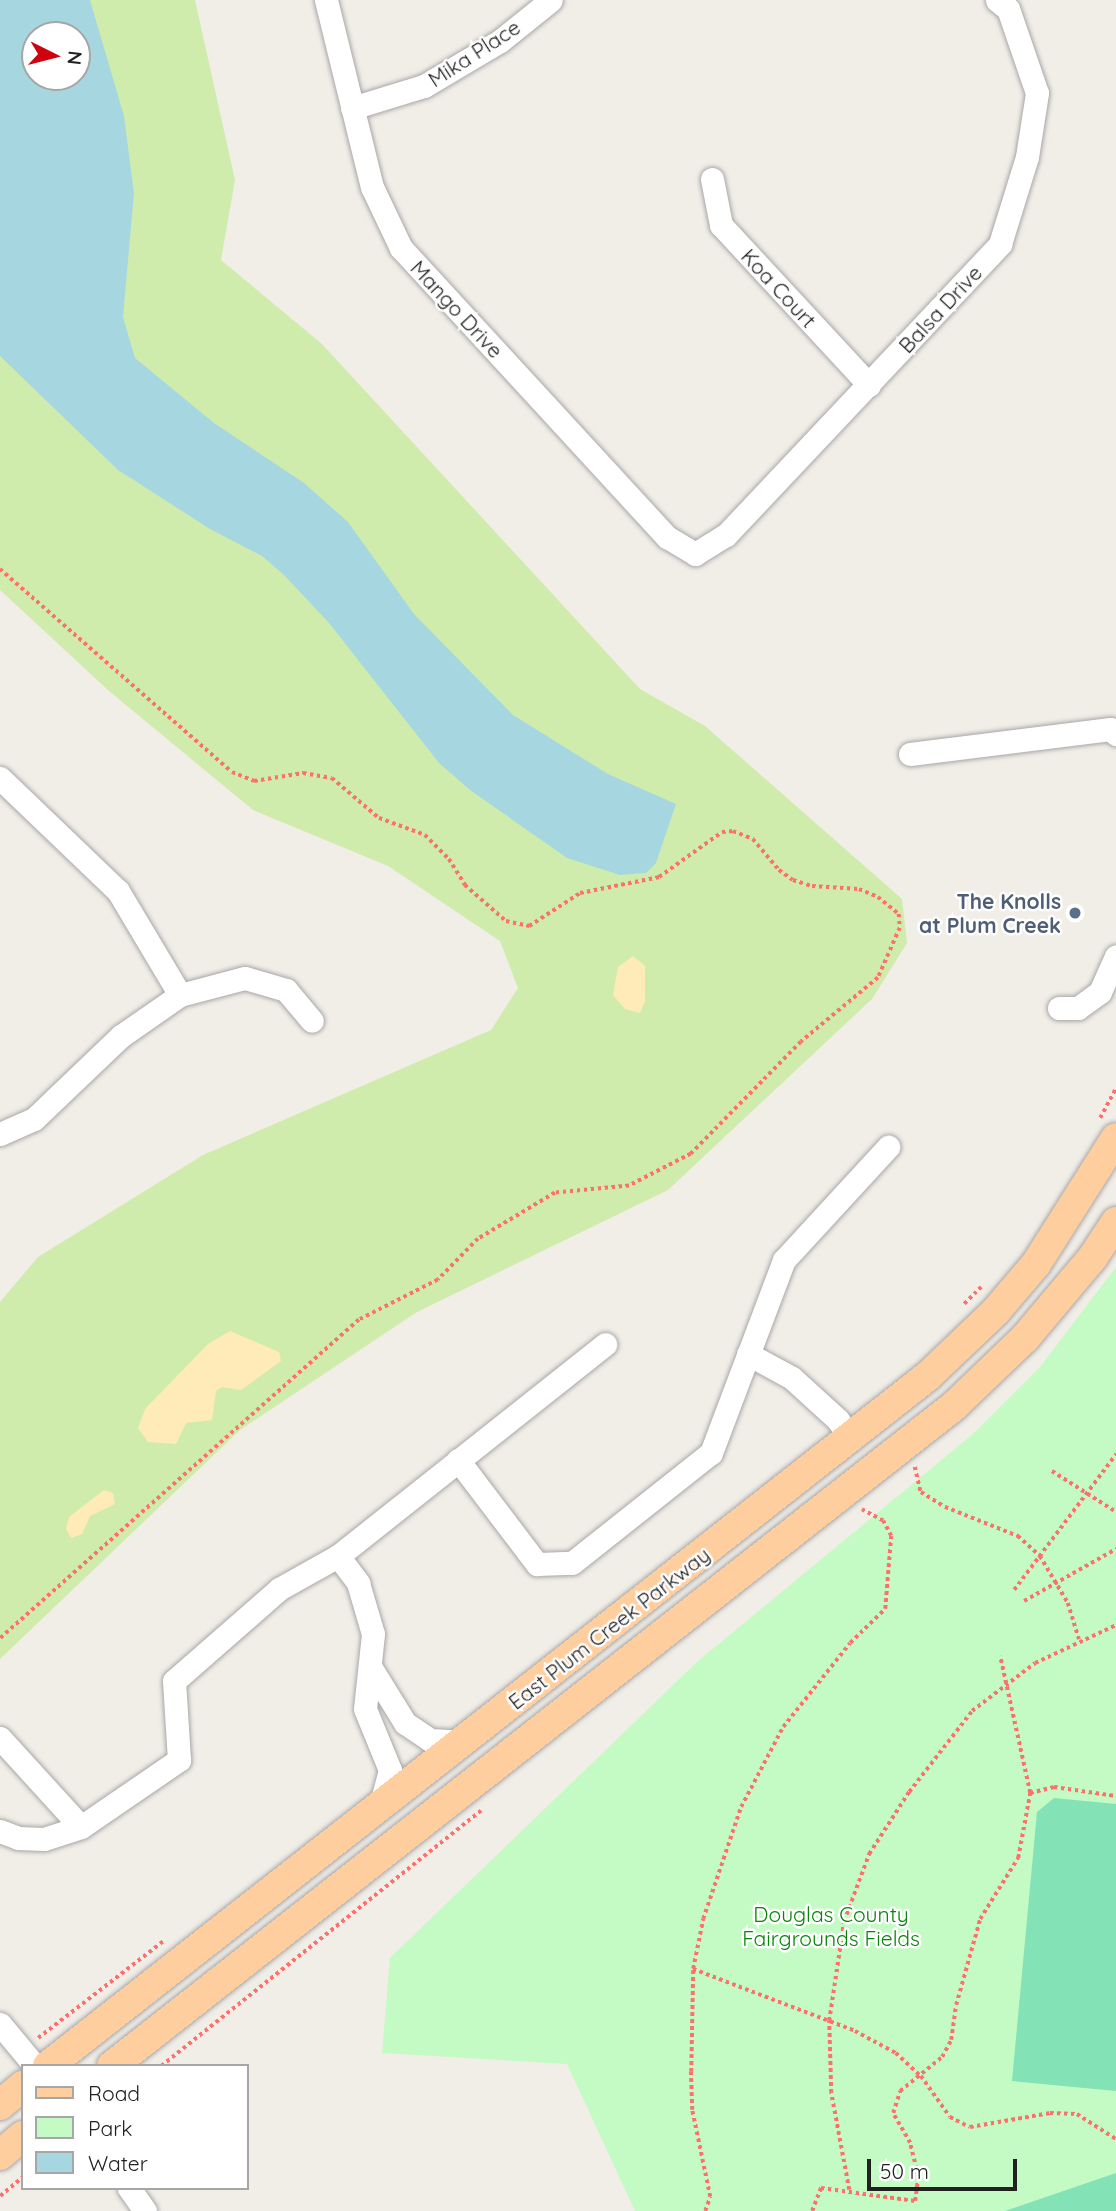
<!DOCTYPE html>
<style>
body{margin:0}
#map{position:relative;width:1116px;height:2211px;overflow:hidden;background:#f1ede7;font-family:Quicksand,sans-serif}
div>[style]{position:absolute}
.grass>*{inset:0;background:#d0ecac}
.sand>*{inset:0;background:#ffebb7}
.park>*{inset:0;background:#c4fbc4}
.pitch>*{inset:0;background:#83e2b6}
.water>*{inset:0;background:#a6d7e0}
.path>*{height:3.5px;margin-top:-1.75px;transform-origin:0;background:repeating-linear-gradient(90deg,#fe706c 0 3.5px,transparent 0 7px)}
.roads{filter:drop-shadow(0 0 2px #a8a8a8) drop-shadow(0 0 2px #a8a8a8)}
.minor>*{height:23px;margin:-11.5px;padding:0 11.5px;transform-origin:11.5px;border-radius:11.5px;background:#fff}
.major>*{height:30px;margin:-15px;padding:0 15px;transform-origin:15px;border-radius:15px;background:#fece9f}
.dots>*{width:19px;height:19px;translate:-50% -50%;box-sizing:border-box;border:4px solid #fff;border-radius:50%}
span{translate:-50% -50%;white-space:nowrap;text-align:center;line-height:1.15;-webkit-text-stroke:5px #fff;paint-order:stroke}
.street-label{font-size:21px;color:#212121}
.service-label{font-size:21px;color:#4e5e75;font-weight:700}
.right{translate:-100% -50%;text-align:right}
.park-label{font-size:21px;color:#09840a}
.legend{position:absolute;left:21px;top:2064px;width:228px;height:126px;box-sizing:border-box;background:#fff;border:2px solid #a6a6a6;margin:0;padding:9px 12px;list-style:none;font-size:21px;color:#212121}
.legend li{display:flex;align-items:center;gap:14px;height:35px}
.legend b{width:35px;border:2px solid #a6a6a6}
.north{position:absolute;left:21px;top:21px;width:70px;height:70px;box-sizing:border-box;background:#fff;border:2px solid #a6a6a6;border-radius:50%;rotate:96deg;font-size:19px;font-weight:700;line-height:28px;text-align:center;color:#212121}
.north::after{content:'';display:block;margin:auto;width:24px;height:32px;background:#d1000f;clip-path:polygon(50% 0,100% 100%,50% 72%,0 100%)}
.scale{position:absolute;left:867px;top:2159px;width:150px;height:32px;box-sizing:border-box;border:4px solid #212121;border-top:0;padding-left:9px;font-size:21px;line-height:24px;white-space:nowrap;color:#212121;-webkit-text-stroke:5px #fff;paint-order:stroke}
</style>
<div id="map">
<div class="grass">
<div style="clip-path:polygon(evenodd,0 0,195px 0,235px 180px,221px 260px,322px 344px,640px 689px,705px 726px,902px 899px,907px 943px,872px 999px,668px 1190px,417px 1312px,240px 1430px,0 1659px,0 1302px,38px 1257px,203px 1155px,491px 1030px,518px 988px,500px 941px,388px 866px,253px 810px,109px 691px,0 590px,0 0,35px 35px,77px 35px,77px 77px,35px 77px,35px 35px)"></div>
</div>
<div class="sand">
<div style="clip-path:polygon(633px 956px,645px 966px,645px 1001px,640px 1013px,625px 1009px,613px 995px,618px 967px)"></div>
<div style="clip-path:polygon(230px 1331px,279px 1352px,281px 1361px,241px 1390px,222px 1387px,216px 1391px,212px 1420px,186px 1423px,176px 1444px,148px 1442px,138px 1428px,145px 1409px,208px 1344px)"></div>
<div style="clip-path:polygon(104px 1490px,113px 1493px,115px 1504px,90px 1516px,82px 1534px,71px 1538px,66px 1529px,69px 1517px)"></div>
</div>
<div class="park">
<div style="clip-path:polygon(1116px 1267px,1116px 2211px,635px 2211px,567px 2064px,382px 2053px,390px 1958px,698px 1661px,973px 1434px,1040px 1367px)"></div>
</div>
<div class="pitch">
<div style="clip-path:polygon(1054px 1798px,1116px 1804px,1116px 2091px,1012px 2081px,1037px 1812px)"></div>
<div style="clip-path:polygon(1116px 2173px,1116px 2211px,1005px 2211px)"></div>
</div>
<div class="water">
<div style="clip-path:polygon(evenodd,0 0,90px 0,124px 116px,134px 193px,123px 317px,135px 358px,214px 423px,304px 483px,348px 522px,414px 614px,513px 715px,608px 774px,676px 804px,656px 863px,646px 873px,620px 875px,567px 858px,470px 790px,439px 763px,329px 623px,284px 575px,262px 556px,210px 529px,118px 470px,0 356px,0 0,35px 35px,77px 35px,77px 77px,35px 77px,35px 35px)"></div>
</div>
<div class="path">
<div style="left:0;top:569px;width:308px;rotate:41.2deg"></div>
<div style="left:232px;top:772px;width:24px;rotate:22deg"></div>
<div style="left:254px;top:781px;width:50px;rotate:-9.3deg"></div>
<div style="left:303px;top:773px;width:29px;rotate:10deg"></div>
<div style="left:332px;top:778px;width:62px;rotate:40.4deg"></div>
<div style="left:379px;top:818px;width:49px;rotate:20.3deg"></div>
<div style="left:425px;top:835px;width:34px;rotate:45deg"></div>
<div style="left:449px;top:859px;width:31px;rotate:58deg"></div>
<div style="left:465px;top:885px;width:55px;rotate:41.3deg"></div>
<div style="left:506px;top:921px;width:24px;rotate:12deg"></div>
<div style="left:529px;top:926px;width:61px;rotate:-32.9deg"></div>
<div style="left:580px;top:893px;width:81px;rotate:-11.4deg"></div>
<div style="left:659px;top:877px;width:77px;rotate:-35.5deg"></div>
<div style="left:722px;top:832px;width:11px;rotate:-5deg"></div>
<div style="left:733px;top:831px;width:22px;rotate:22deg"></div>
<div style="left:753px;top:839px;width:40px;rotate:50deg"></div>
<div style="left:779px;top:870px;width:17px;rotate:36deg"></div>
<div style="left:793px;top:880px;width:20px;rotate:18deg"></div>
<div style="left:812px;top:886px;width:47px;rotate:3.7deg"></div>
<div style="left:859px;top:889px;width:21px;rotate:23deg"></div>
<div style="left:878px;top:897px;width:27px;rotate:39deg"></div>
<div style="left:899px;top:914px;width:14px;rotate:86deg"></div>
<div style="left:900px;top:928px;width:55px;rotate:113.7deg"></div>
<div style="left:878px;top:978px;width:100px;rotate:140.3deg"></div>
<div style="left:801px;top:1042px;width:157px;rotate:134.5deg"></div>
<div style="left:691px;top:1154px;width:70px;rotate:152.7deg"></div>
<div style="left:629px;top:1186px;width:74px;rotate:174.6deg"></div>
<div style="left:555px;top:1193px;width:90px;rotate:149.1deg"></div>
<div style="left:478px;top:1239px;width:57px;rotate:134.3deg"></div>
<div style="left:438px;top:1280px;width:89px;rotate:153.1deg"></div>
<div style="left:359px;top:1320px;width:480px;rotate:138.4deg"></div>
<div style="left:1100px;top:1118px;width:34px;rotate:-62deg"></div>
<div style="left:964px;top:1304px;width:24px;rotate:-45deg"></div>
<div style="left:915px;top:1467px;width:26px;rotate:77deg"></div>
<div style="left:921px;top:1492px;width:28px;rotate:32deg"></div>
<div style="left:945px;top:1507px;width:79px;rotate:21.7deg"></div>
<div style="left:1018px;top:1536px;width:30px;rotate:42deg"></div>
<div style="left:1040px;top:1556px;width:55px;rotate:59.2deg"></div>
<div style="left:1068px;top:1603px;width:38px;rotate:73deg"></div>
<div style="left:1052px;top:1471px;width:76px;rotate:32.6deg"></div>
<div style="left:1014px;top:1590px;width:170px;rotate:-53.1deg"></div>
<div style="left:1024px;top:1601px;width:106px;rotate:-29.5deg"></div>
<div style="left:1030px;top:1793px;width:25px;rotate:-14deg"></div>
<div style="left:1054px;top:1787px;width:63px;rotate:8.3deg"></div>
<div style="left:693px;top:1969px;width:173px;rotate:20.9deg"></div>
<div style="left:855px;top:2031px;width:47px;rotate:28.2deg"></div>
<div style="left:896px;top:2053px;width:34px;rotate:43deg"></div>
<div style="left:921px;top:2076px;width:50px;rotate:54.7deg"></div>
<div style="left:950px;top:2117px;width:22px;rotate:27deg"></div>
<div style="left:970px;top:2127px;width:81px;rotate:-9.9deg"></div>
<div style="left:1050px;top:2113px;width:27px;rotate:2deg"></div>
<div style="left:1077px;top:2114px;width:46px;rotate:32.7deg"></div>
<div style="left:38px;top:2038px;width:160px;rotate:-37.7deg"></div>
<div style="left:161px;top:2066px;width:411px;rotate:-38.6deg"></div>
<div style="left:849px;top:2190px;width:99px;rotate:-100.5deg"></div>
<div style="left:831px;top:2093px;width:72px;rotate:-91.6deg"></div>
<div style="left:829px;top:2021px;width:101px;rotate:-81.5deg"></div>
<div style="left:844px;top:1921px;width:72px;rotate:-69.5deg"></div>
<div style="left:869px;top:1854px;width:74px;rotate:-57.2deg"></div>
<div style="left:909px;top:1792px;width:103px;rotate:-52.1deg"></div>
<div style="left:972px;top:1711px;width:79px;rotate:-37.3deg"></div>
<div style="left:1035px;top:1663px;width:89px;rotate:-25.1deg"></div>
<div style="left:0;top:2196px;width:30px;rotate:-40deg"></div>
<div style="left:705px;top:2211px;width:15px;rotate:-70deg"></div>
<div style="left:710px;top:2197px;width:89px;rotate:-101.7deg"></div>
<div style="left:692px;top:2110px;width:38px;rotate:-92deg"></div>
<div style="left:691px;top:2072px;width:103px;rotate:-88.9deg"></div>
<div style="left:693px;top:1969px;width:51px;rotate:-78.7deg"></div>
<div style="left:703px;top:1919px;width:118px;rotate:-71.3deg"></div>
<div style="left:741px;top:1807px;width:90px;rotate:-62.3deg"></div>
<div style="left:783px;top:1727px;width:107px;rotate:-51.4deg"></div>
<div style="left:850px;top:1643px;width:49px;rotate:-44.2deg"></div>
<div style="left:885px;top:1609px;width:73px;rotate:-85.3deg"></div>
<div style="left:891px;top:1536px;width:17px;rotate:-118deg"></div>
<div style="left:883px;top:1521px;width:24px;rotate:-152deg"></div>
<div style="left:812px;top:2211px;width:25px;rotate:-69deg"></div>
<div style="left:821px;top:2188px;width:95px;rotate:7.9deg"></div>
<div style="left:915px;top:2201px;width:25px;rotate:-83deg"></div>
<div style="left:918px;top:2176px;width:34px;rotate:-104deg"></div>
<div style="left:910px;top:2143px;width:34px;rotate:-120deg"></div>
<div style="left:893px;top:2113px;width:23px;rotate:-72deg"></div>
<div style="left:900px;top:2091px;width:54px;rotate:-39deg"></div>
<div style="left:942px;top:2057px;width:19px;rotate:-62deg"></div>
<div style="left:951px;top:2040px;width:35px;rotate:-82deg"></div>
<div style="left:956px;top:2005px;width:89px;rotate:-74.4deg"></div>
<div style="left:980px;top:1919px;width:72px;rotate:-58.1deg"></div>
<div style="left:1018px;top:1858px;width:66px;rotate:-79.5deg"></div>
<div style="left:1030px;top:1793px;width:140px;rotate:-102.4deg"></div>
</div>
<div class="roads">
<div class="minor">
<div style="left:326px;top:0;width:193px;rotate:76.2deg"></div>
<div style="left:372px;top:187px;width:68px;rotate:64.6deg"></div>
<div style="left:401px;top:248px;width:393px;rotate:47.4deg"></div>
<div style="left:667px;top:537px;width:33px;rotate:31deg"></div>
<div style="left:695px;top:554px;width:36px;rotate:-32deg"></div>
<div style="left:726px;top:535px;width:400px;rotate:-46.7deg"></div>
<div style="left:1000px;top:244px;width:91px;rotate:-72.8deg"></div>
<div style="left:1027px;top:157px;width:65px;rotate:-81.1deg"></div>
<div style="left:1037px;top:93px;width:89px;rotate:-109deg"></div>
<div style="left:1008px;top:9px;width:14px;rotate:-141deg"></div>
<div style="left:352px;top:108px;width:75px;rotate:-17deg"></div>
<div style="left:424px;top:86px;width:88px;rotate:-30.6deg"></div>
<div style="left:500px;top:41px;width:65px;rotate:-38.8deg"></div>
<div style="left:712px;top:179px;width:47px;rotate:78.9deg"></div>
<div style="left:721px;top:225px;width:218px;rotate:47.2deg"></div>
<div style="left:910px;top:754px;width:202px;rotate:-7.1deg"></div>
<div style="left:1110px;top:729px;width:8px;rotate:40deg"></div>
<div style="left:0;top:778px;width:163px;rotate:43.8deg"></div>
<div style="left:118px;top:891px;width:121px;rotate:59.2deg"></div>
<div style="left:1059px;top:1008px;width:19px"></div>
<div style="left:1078px;top:1008px;width:27px;rotate:-36deg"></div>
<div style="left:1100px;top:992px;width:39px;rotate:-66deg"></div>
<div style="left:0;top:1134px;width:37px;rotate:-24deg"></div>
<div style="left:34px;top:1119px;width:120px;rotate:-43.7deg"></div>
<div style="left:121px;top:1036px;width:72px;rotate:-34.8deg"></div>
<div style="left:180px;top:995px;width:67px;rotate:-14.7deg"></div>
<div style="left:245px;top:978px;width:43px;rotate:16.3deg"></div>
<div style="left:286px;top:990px;width:40px;rotate:50deg"></div>
<div style="left:748px;top:1354px;width:50px;rotate:28.6deg"></div>
<div style="left:792px;top:1378px;width:62px;rotate:42.4deg"></div>
<div style="left:838px;top:1420px;width:23px;rotate:56deg"></div>
<div style="left:458px;top:1460px;width:131px;rotate:52.8deg"></div>
<div style="left:537px;top:1564px;width:35px;rotate:-2deg"></div>
<div style="left:572px;top:1563px;width:177px;rotate:-38.4deg"></div>
<div style="left:711px;top:1453px;width:206px;rotate:-69.3deg"></div>
<div style="left:784px;top:1260px;width:154px;rotate:-47.4deg"></div>
<div style="left:338px;top:1556px;width:34px;rotate:53deg"></div>
<div style="left:358px;top:1583px;width:53px;rotate:73.6deg"></div>
<div style="left:373px;top:1634px;width:75px;rotate:96.1deg"></div>
<div style="left:365px;top:1709px;width:66px;rotate:67.7deg"></div>
<div style="left:390px;top:1770px;width:38px;rotate:105deg"></div>
<div style="left:371px;top:1668px;width:65px;rotate:58.3deg"></div>
<div style="left:405px;top:1723px;width:30px;rotate:34deg"></div>
<div style="left:430px;top:1740px;width:33px;rotate:3deg"></div>
<div style="left:0;top:1738px;width:120px;rotate:47.7deg"></div>
<div style="left:0;top:1831px;width:19px;rotate:21deg"></div>
<div style="left:18px;top:1838px;width:26px;rotate:2deg"></div>
<div style="left:44px;top:1839px;width:39px;rotate:-18deg"></div>
<div style="left:81px;top:1827px;width:119px;rotate:-34.4deg"></div>
<div style="left:179px;top:1760px;width:79px;rotate:-93.6deg"></div>
<div style="left:174px;top:1681px;width:140px;rotate:-41.2deg"></div>
<div style="left:279px;top:1589px;width:68px;rotate:-29.2deg"></div>
<div style="left:338px;top:1556px;width:341px;rotate:-38.4deg"></div>
<div style="left:0;top:2024px;width:55px;rotate:50.2deg"></div>
<div style="left:129px;top:2188px;width:28px;rotate:55deg"></div>
</div>
<div class="major">
<div style="left:48px;top:2066px;width:1118px;rotate:-38.1deg"></div>
<div style="left:928px;top:1376px;width:94px;rotate:-43.7deg"></div>
<div style="left:996px;top:1311px;width:62px;rotate:-49.6deg"></div>
<div style="left:1036px;top:1264px;width:149px;rotate:-57.6deg"></div>
<div style="left:112px;top:2066px;width:1070px;rotate:-38.09deg"></div>
<div style="left:954px;top:1406px;width:98px;rotate:-43.8deg"></div>
<div style="left:1025px;top:1338px;width:106px;rotate:-50deg"></div>
<div style="left:1093px;top:1257px;width:42px;rotate:-56.7deg"></div>
<div style="left:0;top:2105px;width:30px;rotate:-40deg"></div>
<div style="left:0;top:2155px;width:30px;rotate:-40deg"></div>
</div>
</div>
<div class="dots">
<div style="left:1075px;top:913px;background:#5c6f8a"></div>
</div>
<div class="street-label">
<span style="left:474px;top:53px;rotate:-33deg">Mika Place</span>
<span style="left:779px;top:288px;rotate:47deg">Koa Court</span>
<span style="left:457px;top:309px;rotate:47deg">Mango Drive</span>
<span style="left:940px;top:309px;rotate:-47deg">Balsa Drive</span>
<span style="left:609px;top:1628px;rotate:-38deg">East Plum Creek Parkway</span>
</div>
<div class="service-label">
<span class="right" style="left:1061px;top:913px">The Knolls<br>at Plum Creek</span>
</div>
<div class="park-label">
<span style="left:831px;top:1926px">Douglas County<br>Fairgrounds Fields</span>
</div>
<ul class="legend">
<li><b style="height:9px;background:#fece9f"></b>Road</li>
<li><b style="height:19px;background:#c4fbc4"></b>Park</li>
<li><b style="height:19px;background:#a6d7e0"></b>Water</li>
</ul>
<div class="north">N</div>
<div class="scale">50 m</div>
</div>
